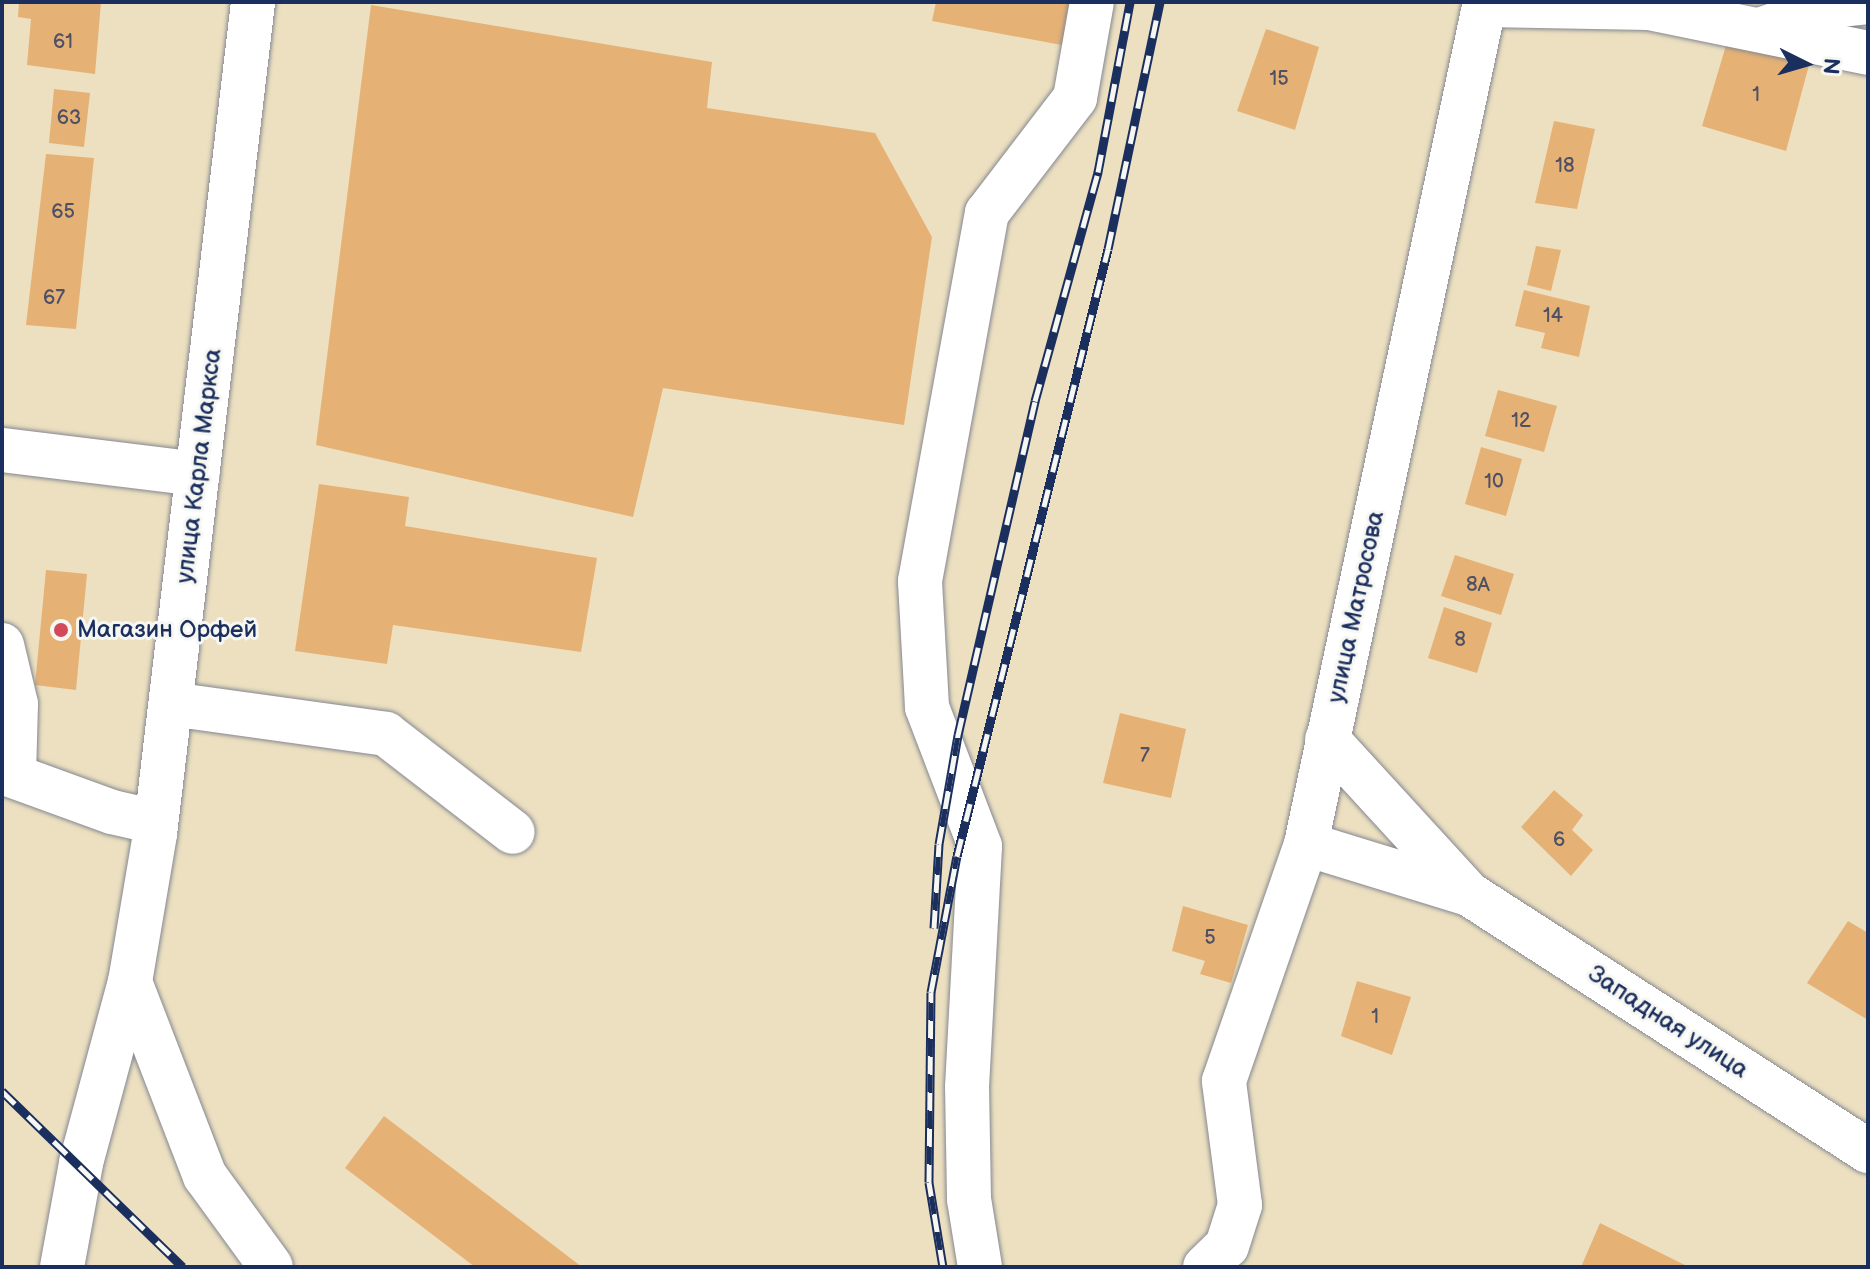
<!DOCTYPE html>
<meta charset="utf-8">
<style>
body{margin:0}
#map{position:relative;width:1870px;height:1269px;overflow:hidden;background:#ede0c1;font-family:"Balsamiq Sans",sans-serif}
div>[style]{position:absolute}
.building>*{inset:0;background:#e6b175}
.roads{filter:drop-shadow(0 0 2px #848890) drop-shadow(0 0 2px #848890)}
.minor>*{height:44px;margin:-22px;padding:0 22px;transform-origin:22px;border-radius:22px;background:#fff}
.major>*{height:44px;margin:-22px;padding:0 22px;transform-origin:22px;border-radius:22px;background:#fff}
.rail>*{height:9px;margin-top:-4.5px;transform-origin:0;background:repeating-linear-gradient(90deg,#f6f6f2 0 18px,#1b2f5e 0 36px);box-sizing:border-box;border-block:2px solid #1b2f5e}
.dots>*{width:22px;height:22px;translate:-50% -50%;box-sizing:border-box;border:4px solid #f6f6f2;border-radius:50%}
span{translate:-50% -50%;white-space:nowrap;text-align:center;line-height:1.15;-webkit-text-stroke:6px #f6f6f2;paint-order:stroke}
.number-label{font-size:20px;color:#4e5064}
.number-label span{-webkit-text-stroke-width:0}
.street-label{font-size:24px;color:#1b2f5e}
.poi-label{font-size:24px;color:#1b2f5e}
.left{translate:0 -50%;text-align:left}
.frame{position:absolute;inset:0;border:4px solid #1b2f5e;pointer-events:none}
.north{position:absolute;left:1766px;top:24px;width:80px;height:80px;-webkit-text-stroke:6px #f6f6f2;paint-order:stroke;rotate:95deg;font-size:22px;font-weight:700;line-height:32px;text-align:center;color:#1b2f5e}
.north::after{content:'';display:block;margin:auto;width:28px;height:36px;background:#1b2f5e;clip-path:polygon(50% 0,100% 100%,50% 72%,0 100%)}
</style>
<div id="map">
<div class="building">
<div style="clip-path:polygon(19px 2px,101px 2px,95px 74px,27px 65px,31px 19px,18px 17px)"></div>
<div style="clip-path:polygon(936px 2px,1076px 2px,1067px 46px,932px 21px)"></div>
<div style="clip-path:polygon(371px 5px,712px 62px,707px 108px,875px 133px,932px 237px,904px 425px,663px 388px,633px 517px,316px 445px)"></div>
<div style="clip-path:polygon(1266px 29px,1319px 47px,1295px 130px,1237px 111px)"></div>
<div style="clip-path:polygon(1727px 42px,1809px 65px,1786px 151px,1702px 126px)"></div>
<div style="clip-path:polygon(54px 89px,90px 93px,84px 147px,49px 143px)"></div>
<div style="clip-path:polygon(1554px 121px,1595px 129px,1577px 209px,1535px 203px)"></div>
<div style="clip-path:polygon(46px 154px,94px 158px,76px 329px,26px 325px)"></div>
<div style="clip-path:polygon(1536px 246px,1561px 250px,1551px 291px,1527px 285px)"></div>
<div style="clip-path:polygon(1524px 290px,1590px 306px,1579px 357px,1541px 348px,1545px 333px,1515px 326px)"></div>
<div style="clip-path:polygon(1498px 390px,1557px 406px,1544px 452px,1485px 436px)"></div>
<div style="clip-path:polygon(1481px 447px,1522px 459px,1506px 516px,1465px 504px)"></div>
<div style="clip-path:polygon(319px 484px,409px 497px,405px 526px,597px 558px,581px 652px,393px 625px,387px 664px,295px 651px)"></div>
<div style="clip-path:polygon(1455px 555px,1514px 574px,1501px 615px,1441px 596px)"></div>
<div style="clip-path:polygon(46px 570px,87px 574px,76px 690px,35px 685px)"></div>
<div style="clip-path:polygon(1444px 607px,1492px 623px,1477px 673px,1428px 658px)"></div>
<div style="clip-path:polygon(1120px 713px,1186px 729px,1171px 798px,1103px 783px)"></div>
<div style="clip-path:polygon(1554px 790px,1583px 815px,1572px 830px,1593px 850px,1571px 876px,1521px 827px)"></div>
<div style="clip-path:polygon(1183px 906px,1248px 925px,1231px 983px,1200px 974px,1205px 961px,1172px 951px)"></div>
<div style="clip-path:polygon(1848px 921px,1868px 933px,1868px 1020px,1807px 983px)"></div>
<div style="clip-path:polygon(1357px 981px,1411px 997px,1392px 1055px,1341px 1036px)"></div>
<div style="clip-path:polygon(384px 1116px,582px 1267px,475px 1267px,345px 1168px)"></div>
<div style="clip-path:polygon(1600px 1223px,1689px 1267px,1581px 1267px)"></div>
</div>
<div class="roads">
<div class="minor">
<div style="left:1484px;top:5px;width:165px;rotate:1deg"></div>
<div style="left:1649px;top:8px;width:224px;rotate:11.6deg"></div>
<div style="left:1759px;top:30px;width:75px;rotate:-18.7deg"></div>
<div style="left:1830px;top:6px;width:38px;rotate:-6deg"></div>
<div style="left:2px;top:450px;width:197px;rotate:7deg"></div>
<div style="left:2px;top:645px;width:61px;rotate:76.7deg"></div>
<div style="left:16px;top:704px;width:72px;rotate:91.6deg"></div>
<div style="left:171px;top:704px;width:217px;rotate:7.9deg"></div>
<div style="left:386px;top:734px;width:160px;rotate:37.7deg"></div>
<div style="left:2px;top:772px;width:117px;rotate:20deg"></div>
<div style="left:112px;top:812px;width:45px;rotate:12.8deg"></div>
<div style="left:1306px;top:844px;width:170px;rotate:17.1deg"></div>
<div style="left:1469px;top:894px;width:210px;rotate:-132.5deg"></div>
<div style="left:1469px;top:894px;width:475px;rotate:32.8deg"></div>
<div style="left:130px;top:982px;width:208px;rotate:68.9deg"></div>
<div style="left:205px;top:1176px;width:112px;rotate:54deg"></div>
<div style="left:980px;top:1267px;width:69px;rotate:-99.2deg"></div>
<div style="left:969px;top:1199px;width:112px;rotate:-91deg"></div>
<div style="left:967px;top:1087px;width:241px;rotate:-86.9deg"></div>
<div style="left:980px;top:846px;width:149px;rotate:-110.9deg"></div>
<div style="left:927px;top:707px;width:126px;rotate:-93.2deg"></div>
<div style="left:920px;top:581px;width:374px;rotate:-79.7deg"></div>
<div style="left:987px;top:213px;width:145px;rotate:-52.6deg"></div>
<div style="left:1075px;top:98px;width:97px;rotate:-80deg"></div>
<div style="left:1205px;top:1267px;width:30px;rotate:-44deg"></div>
<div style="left:1227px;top:1246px;width:43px;rotate:-72.4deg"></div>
<div style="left:1240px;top:1205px;width:125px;rotate:-97.4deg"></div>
<div style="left:1224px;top:1081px;width:251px;rotate:-70.9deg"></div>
<div style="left:1306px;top:844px;width:861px;rotate:-78deg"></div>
</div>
<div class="major">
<div style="left:62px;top:1267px;width:106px;rotate:-79.6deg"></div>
<div style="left:81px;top:1163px;width:188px;rotate:-74.9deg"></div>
<div style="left:130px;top:982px;width:150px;rotate:-80.4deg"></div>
<div style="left:155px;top:834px;width:838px;rotate:-83.28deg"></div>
</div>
</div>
<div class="rail">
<div style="left:934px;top:928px;width:84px;rotate:-86.6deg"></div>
<div style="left:939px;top:844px;width:111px;rotate:-80.1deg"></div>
<div style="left:958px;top:735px;width:343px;rotate:-77deg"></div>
<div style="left:1035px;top:401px;width:238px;rotate:-74.6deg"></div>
<div style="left:1098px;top:172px;width:173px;rotate:-79.3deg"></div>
<div style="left:2px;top:1091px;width:252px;rotate:44.2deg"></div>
<div style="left:943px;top:1267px;width:86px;rotate:-99.4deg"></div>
<div style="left:929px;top:1182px;width:190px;rotate:-89.4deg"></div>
<div style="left:931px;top:992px;width:138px;rotate:-79.2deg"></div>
<div style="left:957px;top:856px;width:625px;rotate:-76.03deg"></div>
<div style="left:1108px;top:249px;width:252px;rotate:-78.1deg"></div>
</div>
<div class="dots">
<div style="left:61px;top:630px;background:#d1495b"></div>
</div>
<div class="number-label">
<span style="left:63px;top:42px">61</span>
<span style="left:1279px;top:79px">15</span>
<span style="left:1756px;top:95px">1</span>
<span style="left:69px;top:118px">63</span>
<span style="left:1565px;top:166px">18</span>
<span style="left:63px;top:212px">65</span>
<span style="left:54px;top:298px">67</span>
<span style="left:1553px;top:316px">14</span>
<span style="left:1521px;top:421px">12</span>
<span style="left:1494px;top:482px">10</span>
<span style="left:1478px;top:585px">8А</span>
<span style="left:1460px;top:640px">8</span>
<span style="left:1145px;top:756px">7</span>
<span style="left:1559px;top:840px">6</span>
<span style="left:1210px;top:938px">5</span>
<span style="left:1375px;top:1017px">1</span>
</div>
<div class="street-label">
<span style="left:199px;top:466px;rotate:-83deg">улица Карла Маркса</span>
<span style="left:1356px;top:607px;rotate:-78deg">улица Матросова</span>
<span style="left:1668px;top:1022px;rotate:33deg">Западная улица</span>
</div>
<div class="poi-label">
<span class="left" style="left:77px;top:630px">Магазин Орфей</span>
</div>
<div class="frame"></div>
<div class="north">N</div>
</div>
